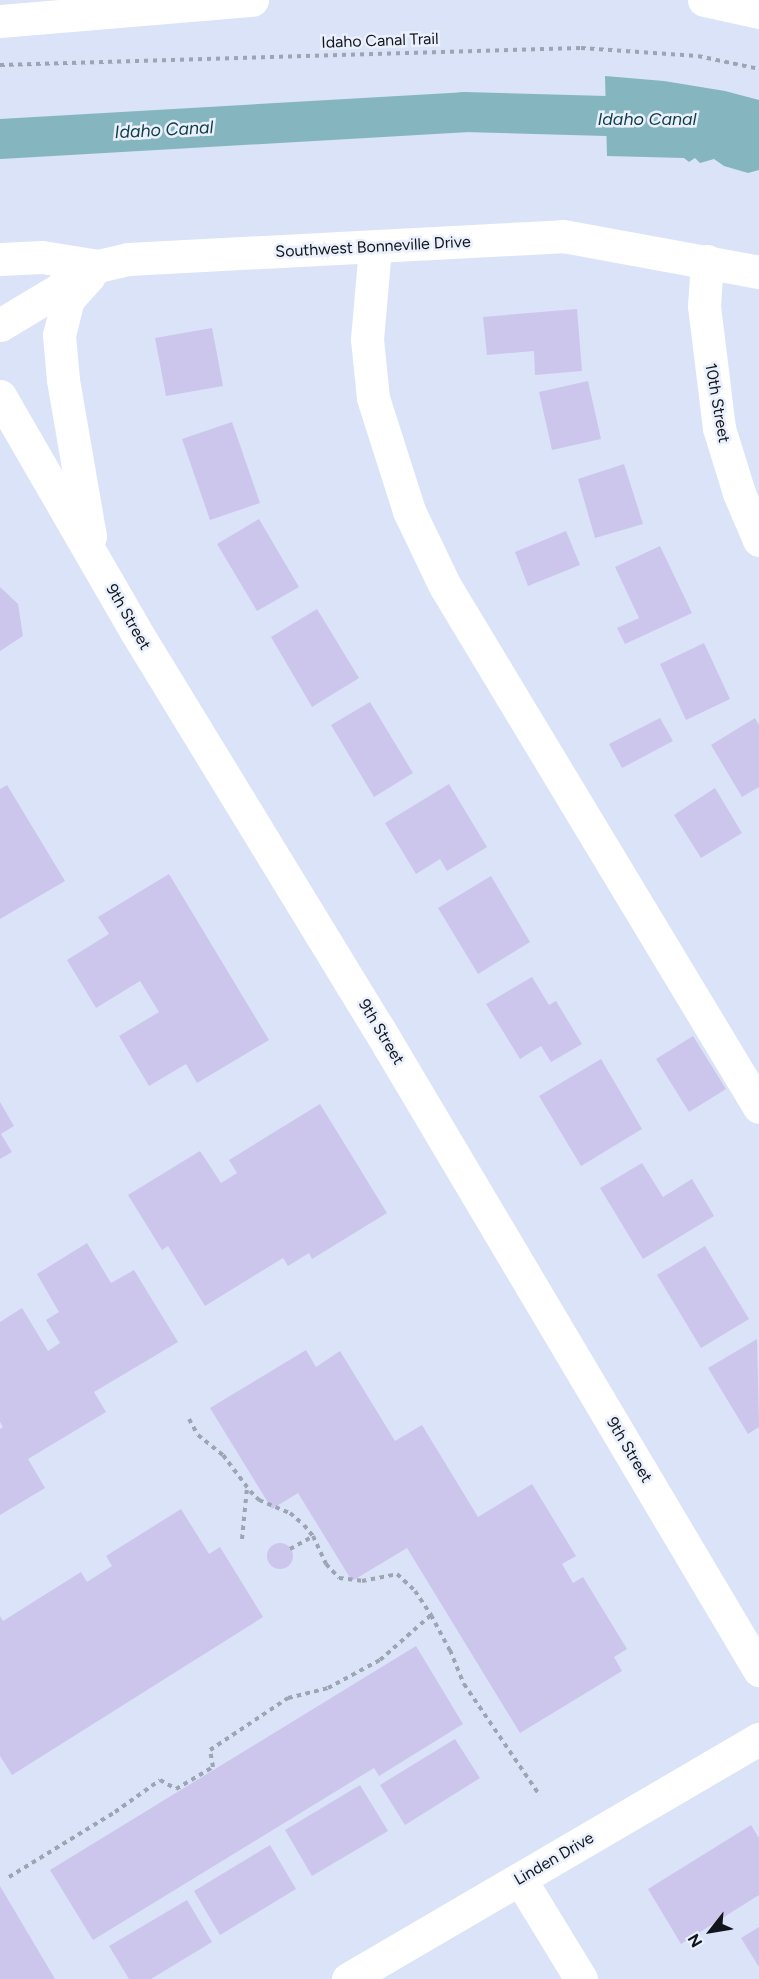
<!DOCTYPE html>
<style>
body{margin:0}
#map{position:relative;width:759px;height:1979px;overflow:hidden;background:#dae3f7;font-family:Figtree,sans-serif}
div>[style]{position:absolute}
.water>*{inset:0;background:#85b6bf}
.canal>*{height:40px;margin:-20px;padding:0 20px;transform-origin:20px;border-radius:20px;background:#85b6bf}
.building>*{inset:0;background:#cdc6ec}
.round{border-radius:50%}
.path>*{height:4px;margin-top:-2px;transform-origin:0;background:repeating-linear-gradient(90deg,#9da5b4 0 4.5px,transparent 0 9px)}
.minor>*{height:33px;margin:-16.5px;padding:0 16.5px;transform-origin:16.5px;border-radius:16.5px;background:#fff}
span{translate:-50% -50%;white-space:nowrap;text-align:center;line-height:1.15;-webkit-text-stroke:5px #eaf0fc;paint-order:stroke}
.street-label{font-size:16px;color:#12151b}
.water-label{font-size:18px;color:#0f3d44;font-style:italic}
.north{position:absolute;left:681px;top:1901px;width:60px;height:60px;-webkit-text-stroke:4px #eaf0fc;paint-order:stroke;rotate:239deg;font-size:16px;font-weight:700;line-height:24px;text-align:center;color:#12151b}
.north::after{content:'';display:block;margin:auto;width:21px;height:27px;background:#12151b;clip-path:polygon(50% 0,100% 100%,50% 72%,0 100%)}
</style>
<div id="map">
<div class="water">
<div style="clip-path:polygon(605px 76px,664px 81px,725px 91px,759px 100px,759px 170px,748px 173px,724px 166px,714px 159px,700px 163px,695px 158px,689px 162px,684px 158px,607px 156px)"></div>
</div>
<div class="canal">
<div style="left:0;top:139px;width:465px;rotate:-3.3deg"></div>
<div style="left:464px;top:112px;width:258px;rotate:1.6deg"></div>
<div style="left:722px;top:119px;width:38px;rotate:15deg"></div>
</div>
<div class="building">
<div style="clip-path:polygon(577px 309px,582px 371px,535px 375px,534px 351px,487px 355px,483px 317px)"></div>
<div style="clip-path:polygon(212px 328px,223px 386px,166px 396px,155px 338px)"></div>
<div style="clip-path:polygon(588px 381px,601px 439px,552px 450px,539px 392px)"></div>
<div style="clip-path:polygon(232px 422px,260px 503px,210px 520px,182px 439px)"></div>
<div style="clip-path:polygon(624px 464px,643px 524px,595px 538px,578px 479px)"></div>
<div style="clip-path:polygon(259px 519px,299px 587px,257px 611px,217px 544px)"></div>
<div style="clip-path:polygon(566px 531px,580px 565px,528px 586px,515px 552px)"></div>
<div style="clip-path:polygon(660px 546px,692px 613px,625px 644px,617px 628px,639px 618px,615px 567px)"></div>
<div style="clip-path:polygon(0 587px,18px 604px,23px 636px,0 651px)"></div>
<div style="clip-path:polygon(317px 609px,359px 678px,312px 707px,271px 637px)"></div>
<div style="clip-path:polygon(704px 643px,730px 699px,686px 720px,660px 664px)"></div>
<div style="clip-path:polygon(370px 702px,413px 773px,374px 797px,331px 725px)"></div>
<div style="clip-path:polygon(660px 718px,673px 741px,622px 768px,609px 744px)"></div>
<div style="clip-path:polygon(755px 718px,759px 725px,759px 787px,742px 797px,711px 745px)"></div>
<div style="clip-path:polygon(449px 784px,487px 847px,447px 871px,440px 859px,416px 874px,385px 823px)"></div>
<div style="clip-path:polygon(7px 785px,65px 881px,0 919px,0 789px)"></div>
<div style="clip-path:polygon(715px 788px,742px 833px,701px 858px,674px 815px)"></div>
<div style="clip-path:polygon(169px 874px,269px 1040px,197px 1083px,186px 1064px,149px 1086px,119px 1036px,159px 1012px,140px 981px,96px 1008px,67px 960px,109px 934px,98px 917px)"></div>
<div style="clip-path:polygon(491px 876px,530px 942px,478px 974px,438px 908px)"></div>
<div style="clip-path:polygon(532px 977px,549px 1005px,556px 1001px,582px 1044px,551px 1062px,541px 1046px,520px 1059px,486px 1004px)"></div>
<div style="clip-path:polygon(693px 1036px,726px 1089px,689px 1112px,656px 1059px)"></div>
<div style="clip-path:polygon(601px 1059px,642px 1129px,581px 1166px,539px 1096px)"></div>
<div style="clip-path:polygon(0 1102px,14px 1126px,1px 1134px,12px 1152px,0 1159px)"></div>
<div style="clip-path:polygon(320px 1104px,387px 1213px,312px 1259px,309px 1253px,288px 1266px,283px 1258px,205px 1306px,168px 1246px,162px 1250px,128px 1195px,200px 1151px,221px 1183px,237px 1173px,229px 1160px)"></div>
<div style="clip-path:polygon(642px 1163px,663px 1197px,692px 1179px,714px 1216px,643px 1259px,600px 1188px)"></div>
<div style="clip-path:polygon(87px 1243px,111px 1283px,134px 1270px,178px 1342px,94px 1392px,106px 1412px,28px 1459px,45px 1488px,0 1515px,0 1429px,3px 1427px,0 1422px,0 1322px,22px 1308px,48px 1351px,60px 1343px,46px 1320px,59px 1312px,37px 1274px)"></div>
<div style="clip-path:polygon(705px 1246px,749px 1319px,701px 1348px,657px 1275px)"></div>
<div style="clip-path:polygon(757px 1339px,759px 1427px,748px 1434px,708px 1368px)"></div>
<div style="clip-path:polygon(306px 1350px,316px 1367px,340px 1351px,395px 1441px,422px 1425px,478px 1517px,532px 1484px,576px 1556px,562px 1564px,573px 1583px,583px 1577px,627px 1649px,614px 1657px,622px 1671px,520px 1733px,407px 1548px,352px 1581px,298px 1493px,272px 1509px,210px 1408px)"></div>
<div style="clip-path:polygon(181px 1509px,209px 1554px,220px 1547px,263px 1617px,12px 1775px,0 1756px,0 1616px,3px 1621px,81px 1572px,87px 1582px,112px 1566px,106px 1556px)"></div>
<div class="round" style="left:267px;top:1543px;width:26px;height:26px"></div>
<div style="clip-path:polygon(416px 1646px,463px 1724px,379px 1776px,374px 1768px,93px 1940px,50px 1870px)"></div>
<div style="clip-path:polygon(455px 1739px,480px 1778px,405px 1825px,380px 1785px)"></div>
<div style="clip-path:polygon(360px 1785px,388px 1831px,312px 1876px,285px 1830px)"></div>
<div style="clip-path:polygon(751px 1825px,759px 1838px,759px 1895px,681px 1944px,648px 1889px)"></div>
<div style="clip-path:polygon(270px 1845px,296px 1889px,220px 1935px,194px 1891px)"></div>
<div style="clip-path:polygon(0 1886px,55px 1979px,0 1979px)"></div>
<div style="clip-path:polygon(187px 1900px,212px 1942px,151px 1979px,129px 1979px,109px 1946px)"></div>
<div style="clip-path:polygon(759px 1927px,759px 1967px,741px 1938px)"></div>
</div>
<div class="path">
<div style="left:0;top:65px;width:581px;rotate:-1.68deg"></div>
<div style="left:581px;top:48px;width:117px;rotate:3.9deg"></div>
<div style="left:698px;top:56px;width:62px;rotate:12deg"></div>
<div style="left:189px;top:1419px;width:18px;rotate:61deg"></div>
<div style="left:198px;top:1435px;width:32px;rotate:39deg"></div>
<div style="left:223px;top:1455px;width:45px;rotate:53.1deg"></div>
<div style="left:250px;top:1491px;width:13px;rotate:45deg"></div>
<div style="left:259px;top:1500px;width:34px;rotate:23deg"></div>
<div style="left:290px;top:1513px;width:18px;rotate:41deg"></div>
<div style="left:304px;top:1525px;width:14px;rotate:51deg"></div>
<div style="left:313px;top:1536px;width:31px;rotate:65deg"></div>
<div style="left:326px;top:1564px;width:19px;rotate:47deg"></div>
<div style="left:339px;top:1578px;width:23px;rotate:7deg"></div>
<div style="left:362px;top:1581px;width:36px;rotate:-11deg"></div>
<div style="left:397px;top:1574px;width:25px;rotate:43deg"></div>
<div style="left:415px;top:1591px;width:29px;rotate:56deg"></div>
<div style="left:242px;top:1539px;width:51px;rotate:-84.4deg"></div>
<div style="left:290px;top:1549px;width:26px;rotate:-29deg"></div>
<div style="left:9px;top:1877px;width:124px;rotate:-31.5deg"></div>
<div style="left:115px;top:1812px;width:55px;rotate:-35.4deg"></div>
<div style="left:160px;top:1780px;width:18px;rotate:29deg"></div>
<div style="left:176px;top:1789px;width:43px;rotate:-30.7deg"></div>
<div style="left:213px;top:1767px;width:17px;rotate:-100deg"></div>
<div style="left:210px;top:1750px;width:94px;rotate:-33.7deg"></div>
<div style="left:288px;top:1698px;width:41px;rotate:-14deg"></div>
<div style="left:328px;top:1688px;width:59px;rotate:-28.3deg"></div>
<div style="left:380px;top:1660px;width:68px;rotate:-41.4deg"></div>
<div style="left:431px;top:1615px;width:40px;rotate:62deg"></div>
<div style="left:450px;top:1650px;width:37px;rotate:68deg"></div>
<div style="left:464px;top:1684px;width:135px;rotate:55.8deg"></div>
</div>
<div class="minor">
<div style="left:704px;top:0;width:56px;rotate:12.3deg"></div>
<div style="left:0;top:21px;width:253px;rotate:-4.8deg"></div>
<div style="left:375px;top:248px;width:91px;rotate:95deg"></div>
<div style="left:367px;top:339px;width:59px;rotate:84.2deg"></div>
<div style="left:373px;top:398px;width:119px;rotate:72.3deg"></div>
<div style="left:409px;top:511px;width:83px;rotate:64.4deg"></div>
<div style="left:445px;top:586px;width:608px;rotate:58.92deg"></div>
<div style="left:0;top:259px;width:42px;rotate:-2.7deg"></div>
<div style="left:42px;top:257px;width:57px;rotate:9.1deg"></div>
<div style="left:707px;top:261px;width:45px;rotate:93.8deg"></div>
<div style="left:704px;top:306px;width:123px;rotate:83deg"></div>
<div style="left:719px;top:428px;width:68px;rotate:72.9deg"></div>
<div style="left:739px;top:493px;width:51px;rotate:66.9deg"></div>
<div style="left:89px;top:276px;width:31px;rotate:132deg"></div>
<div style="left:68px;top:299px;width:37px;rotate:104deg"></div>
<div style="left:59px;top:335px;width:45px;rotate:84.9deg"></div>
<div style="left:63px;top:380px;width:159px;rotate:80.2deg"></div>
<div style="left:0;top:325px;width:114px;rotate:-31deg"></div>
<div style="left:98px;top:266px;width:31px;rotate:-13deg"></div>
<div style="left:128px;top:259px;width:436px;rotate:-3deg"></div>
<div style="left:563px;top:236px;width:199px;rotate:10.4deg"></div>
<div style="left:0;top:396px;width:270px;rotate:60deg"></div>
<div style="left:135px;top:630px;width:464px;rotate:58.6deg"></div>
<div style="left:377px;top:1026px;width:749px;rotate:59.32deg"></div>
<div style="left:520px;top:1879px;width:117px;rotate:58.6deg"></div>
<div style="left:348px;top:1979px;width:476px;rotate:-30.3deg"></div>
</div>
<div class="street-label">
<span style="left:380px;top:41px;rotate:-2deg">Idaho Canal Trail</span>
<span style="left:373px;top:247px;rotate:-3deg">Southwest Bonneville Drive</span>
<span style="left:717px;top:403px;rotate:80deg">10th Street</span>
<span style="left:128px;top:617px;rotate:60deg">9th Street</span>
<span style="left:381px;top:1032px;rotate:59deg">9th Street</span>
<span style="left:629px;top:1450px;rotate:59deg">9th Street</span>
<span style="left:554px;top:1859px;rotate:-30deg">Linden Drive</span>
</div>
<div class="water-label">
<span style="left:647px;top:119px">Idaho Canal</span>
<span style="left:164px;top:130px;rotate:-3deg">Idaho Canal</span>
</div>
<div class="north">N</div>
</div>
